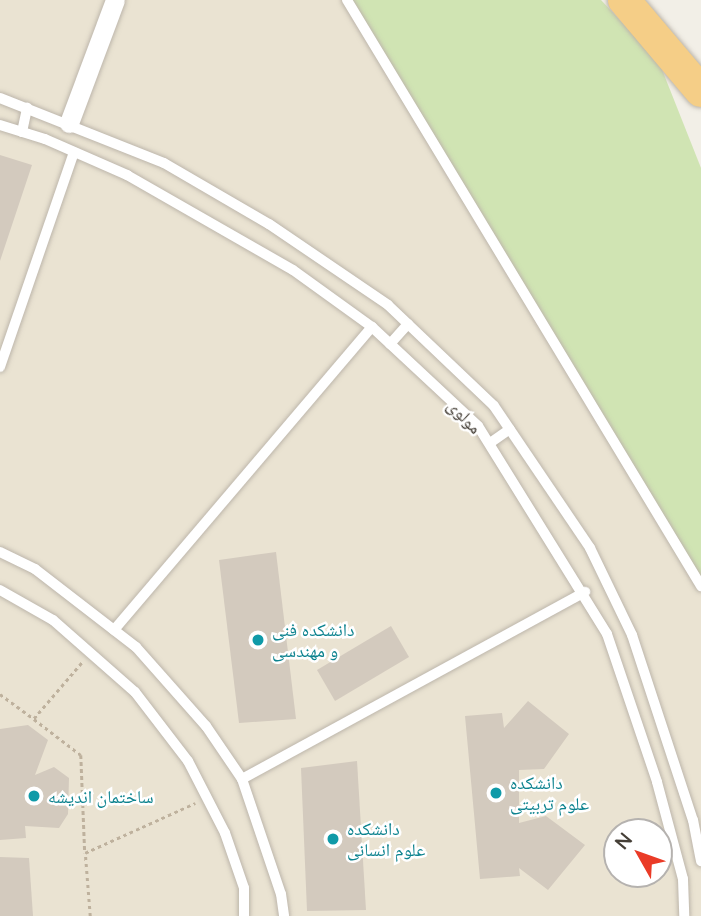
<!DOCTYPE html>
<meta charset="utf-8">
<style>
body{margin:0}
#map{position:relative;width:701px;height:916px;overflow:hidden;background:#f2efe7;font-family:Lato,"Noto Naskh Arabic",sans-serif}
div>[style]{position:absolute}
.education>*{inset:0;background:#eae3d2}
.green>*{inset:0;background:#d0e4b3}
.building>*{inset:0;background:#d3cabe}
.path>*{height:2.5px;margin-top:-1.25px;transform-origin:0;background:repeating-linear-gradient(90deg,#beb19d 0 3.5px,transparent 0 7px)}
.roads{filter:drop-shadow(0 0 2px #bdb6ab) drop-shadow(0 0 2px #bdb6ab)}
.service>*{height:10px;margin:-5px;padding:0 5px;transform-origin:5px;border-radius:5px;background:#fff}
.minor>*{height:19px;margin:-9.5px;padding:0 9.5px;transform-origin:9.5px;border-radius:9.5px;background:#fff}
.trunk>*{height:32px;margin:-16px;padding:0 16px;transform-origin:16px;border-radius:16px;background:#f5ce87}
.dots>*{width:19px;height:19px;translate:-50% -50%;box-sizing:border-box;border:4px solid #fff;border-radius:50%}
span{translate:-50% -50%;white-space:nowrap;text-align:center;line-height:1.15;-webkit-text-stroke:5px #fff;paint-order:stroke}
.street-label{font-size:18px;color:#453f37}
.culture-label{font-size:18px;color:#0d838f}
.left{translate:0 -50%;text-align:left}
.north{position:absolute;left:603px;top:818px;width:70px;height:70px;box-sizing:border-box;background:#fff;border:2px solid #b5b2af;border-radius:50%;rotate:310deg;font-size:19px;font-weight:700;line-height:28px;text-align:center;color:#453f37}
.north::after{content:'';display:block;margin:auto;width:24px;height:32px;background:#ea3b27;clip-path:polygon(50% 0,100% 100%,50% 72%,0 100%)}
</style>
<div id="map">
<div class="education">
<div style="clip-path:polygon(evenodd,0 0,352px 0,701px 577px,701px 916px,0 916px,0 0,617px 832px,659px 832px,659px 874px,617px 874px,617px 832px)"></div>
</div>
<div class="green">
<div style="clip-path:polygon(352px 0,601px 0,659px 62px,701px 168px,701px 577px)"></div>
</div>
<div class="building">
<div style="clip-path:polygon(0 155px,32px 165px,0 261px)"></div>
<div style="clip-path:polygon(276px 552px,296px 719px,239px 723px,219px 560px)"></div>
<div style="clip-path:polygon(391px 626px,409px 657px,335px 701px,317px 670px)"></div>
<div style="clip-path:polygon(528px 701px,569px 734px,544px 769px,519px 770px,519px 823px,546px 816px,585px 845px,548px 890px,519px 868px,520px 876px,480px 879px,465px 716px,502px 713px,504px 728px)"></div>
<div style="clip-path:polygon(28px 725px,48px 740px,35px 775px,54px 767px,69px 778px,68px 814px,59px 828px,25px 826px,26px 838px,0 840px,0 729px)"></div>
<div style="clip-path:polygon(357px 761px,366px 910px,307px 911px,301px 768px)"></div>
<div style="clip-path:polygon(0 857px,29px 858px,33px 916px,0 916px)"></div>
</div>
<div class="path">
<div style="left:82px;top:663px;width:74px;rotate:130.6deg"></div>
<div style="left:34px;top:719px;width:59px;rotate:37.5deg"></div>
<div style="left:81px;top:755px;width:98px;rotate:87.7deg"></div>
<div style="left:0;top:694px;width:42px;rotate:36.3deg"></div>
<div style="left:90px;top:916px;width:63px;rotate:-94.5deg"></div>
<div style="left:85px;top:853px;width:121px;rotate:-24.4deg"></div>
</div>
<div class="roads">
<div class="service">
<div style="left:347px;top:0;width:685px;rotate:58.86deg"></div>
<div style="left:0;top:98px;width:176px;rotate:21.6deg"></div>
<div style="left:164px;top:163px;width:121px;rotate:30.2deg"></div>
<div style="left:269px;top:224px;width:144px;rotate:34.2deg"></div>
<div style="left:388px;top:305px;width:146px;rotate:43.6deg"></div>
<div style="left:494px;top:406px;width:171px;rotate:55.9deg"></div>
<div style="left:590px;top:548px;width:97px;rotate:64.2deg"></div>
<div style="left:632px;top:635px;width:195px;rotate:71.8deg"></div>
<div style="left:693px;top:820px;width:42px;rotate:79deg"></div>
<div style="left:0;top:125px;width:47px;rotate:17.3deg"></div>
<div style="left:45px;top:139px;width:90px;rotate:23.7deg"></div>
<div style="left:127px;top:175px;width:191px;rotate:29.8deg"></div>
<div style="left:293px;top:270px;width:97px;rotate:35.8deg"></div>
<div style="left:372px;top:327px;width:145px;rotate:43deg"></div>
<div style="left:478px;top:426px;width:245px;rotate:58.2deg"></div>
<div style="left:607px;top:634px;width:156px;rotate:71.3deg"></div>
<div style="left:657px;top:782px;width:100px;rotate:75deg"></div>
<div style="left:683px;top:879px;width:37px;rotate:88deg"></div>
<div style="left:22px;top:132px;width:25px;rotate:-78deg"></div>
<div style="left:390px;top:344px;width:27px;rotate:-48deg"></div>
<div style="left:0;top:367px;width:227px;rotate:-71deg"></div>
<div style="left:490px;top:443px;width:24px;rotate:-35deg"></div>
<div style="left:0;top:552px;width:39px;rotate:26deg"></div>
<div style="left:35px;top:569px;width:128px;rotate:37.7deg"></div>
<div style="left:136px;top:647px;width:106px;rotate:48.5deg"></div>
<div style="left:206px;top:726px;width:64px;rotate:55.8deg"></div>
<div style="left:242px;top:779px;width:121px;rotate:71.3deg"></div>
<div style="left:281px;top:894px;width:22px;rotate:82deg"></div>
<div style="left:0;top:590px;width:61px;rotate:29.5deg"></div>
<div style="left:53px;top:620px;width:109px;rotate:41.3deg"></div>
<div style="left:135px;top:692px;width:87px;rotate:52.5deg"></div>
<div style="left:188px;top:761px;width:81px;rotate:62.8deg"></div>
<div style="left:225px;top:833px;width:58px;rotate:70.9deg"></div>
<div style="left:244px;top:888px;width:28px;rotate:90deg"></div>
<div style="left:114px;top:630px;width:398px;rotate:-49.6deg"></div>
<div style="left:242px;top:779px;width:391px;rotate:-28.6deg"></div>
</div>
<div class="minor">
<div style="left:69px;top:123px;width:131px;rotate:-69.5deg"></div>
</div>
<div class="trunk">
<div style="left:624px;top:0;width:119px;rotate:49.8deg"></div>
</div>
</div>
<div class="dots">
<div style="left:258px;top:640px;background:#0f9aa8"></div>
<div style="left:496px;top:793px;background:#0f9aa8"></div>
<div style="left:34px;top:796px;background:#0f9aa8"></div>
<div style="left:333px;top:839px;background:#0f9aa8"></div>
</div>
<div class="street-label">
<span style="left:465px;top:416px;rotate:46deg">مولوی</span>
</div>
<div class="culture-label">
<span class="left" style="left:272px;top:640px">دانشکده فنی<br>و مهندسی</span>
<span class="left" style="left:510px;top:793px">دانشکده<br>علوم تربیتی</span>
<span class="left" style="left:48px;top:796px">ساختمان اندیشه</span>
<span class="left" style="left:347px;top:839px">دانشکده<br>علوم انسانی</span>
</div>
<div class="north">N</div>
</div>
